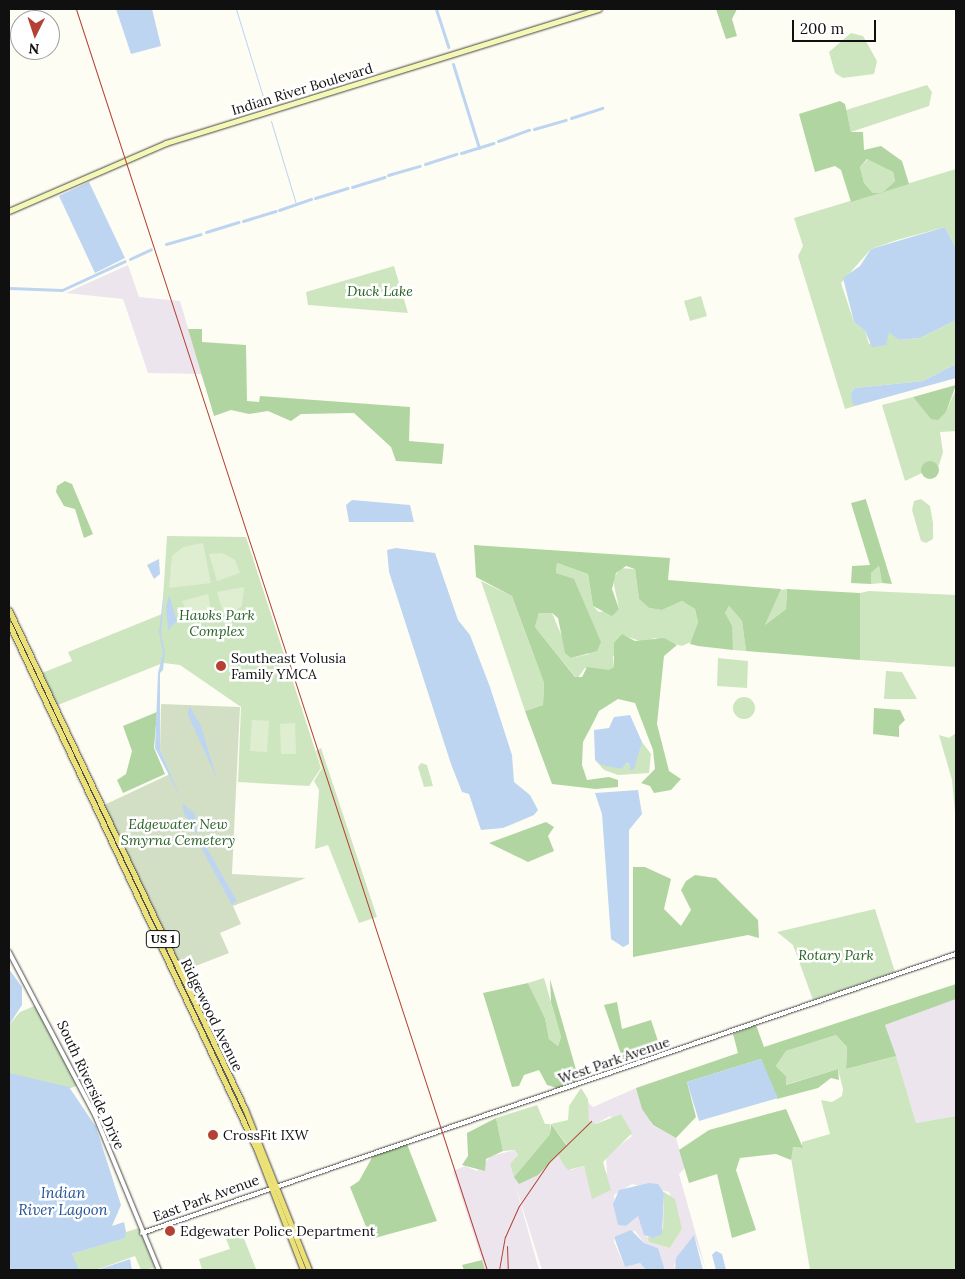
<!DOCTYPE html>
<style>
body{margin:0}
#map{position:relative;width:965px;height:1279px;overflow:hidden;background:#fefdf4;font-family:Lora,serif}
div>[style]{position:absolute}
.industrial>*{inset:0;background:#ede5ed}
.green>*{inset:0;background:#cee6c0}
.round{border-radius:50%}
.forest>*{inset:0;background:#b0d5a0}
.cemetery>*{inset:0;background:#d3dfc5}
.pitch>*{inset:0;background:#dfeed0}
.water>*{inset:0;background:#bdd5f1}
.stream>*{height:1px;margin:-0.5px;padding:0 0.5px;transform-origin:0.5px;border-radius:0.5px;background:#bdd5f1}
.canal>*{height:3px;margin:-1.5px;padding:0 1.5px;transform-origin:1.5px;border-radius:1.5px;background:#bdd5f1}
.roads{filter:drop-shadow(0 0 1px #434343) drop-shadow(0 0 1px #434343)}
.tertiary>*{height:4px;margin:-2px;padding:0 2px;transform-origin:2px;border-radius:2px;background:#fff}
.secondary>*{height:4.5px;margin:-2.25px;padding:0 2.25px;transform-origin:2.25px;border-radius:2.25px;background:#f5f8b5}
.primary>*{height:5px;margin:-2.5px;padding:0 2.5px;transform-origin:2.5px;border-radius:2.5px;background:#ece176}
.rail>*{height:1px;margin:-0.5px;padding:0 0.5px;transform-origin:0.5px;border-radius:0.5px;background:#b44134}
.dots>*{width:14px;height:14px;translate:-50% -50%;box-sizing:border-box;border:2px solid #fff;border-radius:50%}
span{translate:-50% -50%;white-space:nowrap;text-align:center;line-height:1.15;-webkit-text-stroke:5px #fff;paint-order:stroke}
.shield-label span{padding:1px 4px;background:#fff;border:1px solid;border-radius:4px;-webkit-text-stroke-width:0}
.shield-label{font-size:12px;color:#101010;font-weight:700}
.street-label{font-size:14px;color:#101010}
.park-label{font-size:14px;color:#296225;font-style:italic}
.poi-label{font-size:14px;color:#101010}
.left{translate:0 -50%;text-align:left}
.water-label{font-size:15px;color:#245397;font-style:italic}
.frame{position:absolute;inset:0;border:10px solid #101010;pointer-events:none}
.north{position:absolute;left:10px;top:10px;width:50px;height:50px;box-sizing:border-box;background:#fff;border:1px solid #9f9f9f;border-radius:50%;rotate:184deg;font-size:14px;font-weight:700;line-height:20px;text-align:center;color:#101010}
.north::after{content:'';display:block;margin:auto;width:18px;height:22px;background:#b44134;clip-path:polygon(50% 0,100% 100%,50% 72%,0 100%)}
.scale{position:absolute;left:792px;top:20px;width:84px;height:22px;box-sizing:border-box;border:2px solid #101010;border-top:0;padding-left:6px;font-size:15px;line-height:18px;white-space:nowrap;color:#101010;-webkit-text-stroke:4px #fff;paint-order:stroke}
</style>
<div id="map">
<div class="industrial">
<div style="clip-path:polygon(128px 265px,139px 297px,180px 301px,207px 392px,201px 374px,148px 373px,123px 299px,66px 293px)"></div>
<div style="clip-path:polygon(956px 999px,956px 1116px,916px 1123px,885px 1025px)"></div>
<div style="clip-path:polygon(evenodd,636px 1088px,652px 1125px,676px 1138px,685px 1168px,679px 1174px,706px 1270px,694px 1236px,674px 1265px,675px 1270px,665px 1270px,658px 1248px,644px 1243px,635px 1231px,614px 1237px,614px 1242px,625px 1267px,640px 1263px,646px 1270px,542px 1270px,515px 1184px,539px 1270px,485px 1270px,453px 1171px,465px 1166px,477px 1171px,491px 1156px,515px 1150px,518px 1155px,510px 1164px,515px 1178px,527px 1179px,538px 1175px,558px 1154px,571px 1170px,584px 1166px,593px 1198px,607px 1173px,606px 1156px,632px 1136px,610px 1116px,596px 1124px,589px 1121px,586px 1100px,593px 1107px,636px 1088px,632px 1184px,669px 1192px,682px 1229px,670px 1248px,649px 1242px,638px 1216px,626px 1226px,617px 1221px,614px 1195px,632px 1184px)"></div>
</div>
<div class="green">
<div style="clip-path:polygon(851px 33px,863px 36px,877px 61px,874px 74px,843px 78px,835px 73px,829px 52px)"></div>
<div style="clip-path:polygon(927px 85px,932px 92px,929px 106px,851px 132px,846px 110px)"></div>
<div style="clip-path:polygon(868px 159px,893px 172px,895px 181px,882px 193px,873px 193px,864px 183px,860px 167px)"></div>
<div style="clip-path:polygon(956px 169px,956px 249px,945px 227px,897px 240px,871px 249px,841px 283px,854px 322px,865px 331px,869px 344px,890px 331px,899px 340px,920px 338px,956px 320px,956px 364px,923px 381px,855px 388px,851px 392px,855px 406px,845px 409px,798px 256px,803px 246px,794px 218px)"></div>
<div style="clip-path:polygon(394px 266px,408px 313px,308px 305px,306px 292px)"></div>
<div style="clip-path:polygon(701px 296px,707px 316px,690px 321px,684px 301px)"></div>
<div style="clip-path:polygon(956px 389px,956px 431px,940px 432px,943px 452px,939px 465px,905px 481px,882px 405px,913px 397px,927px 413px,946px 412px)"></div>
<div style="clip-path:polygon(921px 499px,930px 506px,933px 523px,933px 539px,926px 543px,921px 541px,912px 510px,914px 501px)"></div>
<div style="clip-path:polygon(167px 536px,246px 537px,321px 768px,309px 786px,238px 782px,241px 707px,180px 665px,163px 663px,58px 705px,54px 701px,42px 673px,72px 661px,68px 652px,162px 614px)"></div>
<div style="clip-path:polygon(557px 563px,588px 574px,593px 606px,599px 612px,619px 609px,613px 580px,620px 568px,635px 569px,639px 599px,649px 608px,662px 610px,682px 601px,695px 609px,698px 622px,691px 642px,682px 646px,655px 638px,643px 642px,625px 636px,613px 657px,614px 667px,609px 671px,585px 668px,577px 679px,535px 627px,539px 613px,552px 613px,571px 658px,589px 654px,577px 586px,556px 573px)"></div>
<div style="clip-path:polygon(879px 566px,882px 583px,871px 584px,871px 573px)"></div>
<div style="clip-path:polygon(481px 581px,512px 596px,544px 683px,543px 705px,525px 711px)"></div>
<div style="clip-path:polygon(787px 589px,786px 609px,765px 625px,780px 590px)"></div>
<div style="clip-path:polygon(869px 591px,956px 595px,956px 667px,860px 660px,860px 593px)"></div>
<div style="clip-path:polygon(729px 606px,742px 621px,746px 651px,733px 650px,725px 613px)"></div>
<div style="clip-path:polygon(718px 658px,748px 661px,747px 688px,717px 686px)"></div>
<div style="clip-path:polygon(886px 671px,902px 672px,917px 699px,884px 699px)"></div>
<div class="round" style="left:733px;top:697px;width:22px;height:22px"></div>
<div style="clip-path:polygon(956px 733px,956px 822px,952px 780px,939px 735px,949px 738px)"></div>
<div style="clip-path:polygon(642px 742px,651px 754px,649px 773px,618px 775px,604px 770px,595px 760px,622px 769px,625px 763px,630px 764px,629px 770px)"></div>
<div style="clip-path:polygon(321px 748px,377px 917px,359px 923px,328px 845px,315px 849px,319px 790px,314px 781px,322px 768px,316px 751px)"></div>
<div style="clip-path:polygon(421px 763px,427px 765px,433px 786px,424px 787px,418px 767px)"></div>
<div style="clip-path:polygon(875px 909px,895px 972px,813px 1000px,793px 945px,777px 932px)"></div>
<div style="clip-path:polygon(544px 978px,561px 1037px,558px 1046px,549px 1039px,545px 1018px,528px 983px)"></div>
<div style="clip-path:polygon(39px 1004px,64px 1054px,79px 1085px,68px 1089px,9px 1075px,9px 1025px,20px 1012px)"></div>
<div style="clip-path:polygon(836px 1035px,847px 1047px,846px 1069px,896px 1056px,916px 1123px,956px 1116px,956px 1270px,810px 1270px,790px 1152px,793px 1147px,802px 1148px,802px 1142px,830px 1134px,821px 1100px,832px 1102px,842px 1096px,843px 1089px,838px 1069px,785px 1085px,786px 1076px,776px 1066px,786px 1051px)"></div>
<div style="clip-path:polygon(581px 1088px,588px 1099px,589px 1121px,596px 1124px,621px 1114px,632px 1133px,603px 1162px,611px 1190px,592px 1199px,584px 1166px,568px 1170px,563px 1164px,558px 1154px,567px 1145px,551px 1124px,568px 1120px,569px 1106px)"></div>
<div style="clip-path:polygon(537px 1105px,545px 1124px,550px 1124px,550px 1134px,514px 1177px,510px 1164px,518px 1155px,515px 1150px,503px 1151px,496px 1118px)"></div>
<div style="clip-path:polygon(664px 1192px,675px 1199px,682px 1229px,670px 1248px,649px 1242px,647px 1238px,663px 1229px)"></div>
<div style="clip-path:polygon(139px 1228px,155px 1268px,141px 1270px,135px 1256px,96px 1270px,79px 1270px,72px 1258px,72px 1254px,124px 1238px,126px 1232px)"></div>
<div style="clip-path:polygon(241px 1231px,256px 1269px,202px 1270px,199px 1259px,230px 1249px,225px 1236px)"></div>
</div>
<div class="forest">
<div style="clip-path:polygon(716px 9px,737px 9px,732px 19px,737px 36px,726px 39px)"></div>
<div style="clip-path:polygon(evenodd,840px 101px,845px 104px,851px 132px,863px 132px,864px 150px,881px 146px,902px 161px,909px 184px,851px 202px,841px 170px,835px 166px,815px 172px,799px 114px,840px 101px,867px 159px,893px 172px,895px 181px,882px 193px,873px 193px,864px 183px,860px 167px,867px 159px)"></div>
<div style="clip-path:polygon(188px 329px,202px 329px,202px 342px,246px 345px,247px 401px,259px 402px,260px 396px,410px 407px,409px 441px,444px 444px,442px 464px,396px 461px,391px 447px,354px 413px,301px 414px,291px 421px,268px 411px,249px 414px,231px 410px,214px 416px)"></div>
<div style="clip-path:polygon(956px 385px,946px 412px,938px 420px,931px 419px,913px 397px)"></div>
<div class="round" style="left:921px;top:461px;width:18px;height:18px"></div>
<div style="clip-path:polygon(65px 481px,72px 484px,93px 534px,84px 538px,75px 509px,64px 506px,56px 492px,57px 486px)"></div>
<div style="clip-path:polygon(866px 499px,866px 500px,892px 584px,882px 583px,879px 566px,871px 573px,871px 584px,851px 583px,852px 566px,870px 565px,851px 503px)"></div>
<div style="clip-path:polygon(474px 545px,670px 558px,668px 580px,781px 589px,765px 625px,786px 609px,787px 589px,860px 593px,860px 660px,746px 651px,742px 621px,729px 606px,725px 613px,732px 626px,733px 650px,698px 646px,690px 644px,698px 622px,695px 609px,682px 601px,662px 610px,649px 608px,639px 599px,635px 569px,626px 566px,616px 573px,612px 589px,619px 609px,612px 616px,593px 606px,588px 574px,557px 563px,556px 573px,574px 579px,601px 642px,597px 651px,571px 658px,565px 653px,558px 618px,552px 613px,539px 613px,535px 627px,575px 677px,582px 677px,587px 667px,609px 670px,614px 667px,614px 643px,622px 634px,635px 641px,664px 638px,677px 645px,664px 656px,657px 724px,669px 771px,681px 779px,671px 790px,654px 793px,650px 786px,641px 783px,655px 769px,653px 750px,635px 703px,618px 699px,599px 711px,592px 725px,583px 742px,582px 765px,587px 780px,609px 777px,618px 780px,618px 787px,596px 789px,552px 784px,525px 711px,543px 705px,544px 683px,512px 596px,476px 577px)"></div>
<div style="clip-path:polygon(874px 708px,900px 710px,905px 720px,899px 726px,899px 737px,873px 734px)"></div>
<div style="clip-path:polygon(157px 712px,154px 748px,165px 774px,123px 793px,117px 780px,126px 774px,132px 751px,123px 726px)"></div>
<div style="clip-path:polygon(546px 822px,554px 827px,548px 836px,554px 851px,528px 862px,489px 843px)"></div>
<div style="clip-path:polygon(633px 867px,645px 867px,671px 879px,664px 909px,681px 926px,691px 910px,681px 890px,686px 881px,695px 875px,716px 878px,758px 920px,759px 938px,748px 935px,633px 957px)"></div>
<div style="clip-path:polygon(550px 979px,579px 1080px,557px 1088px,547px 1085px,539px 1070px,524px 1075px,519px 1086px,512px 1087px,483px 993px,528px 983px,545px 1018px,549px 1039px,558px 1046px,561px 1037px,551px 1002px)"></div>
<div style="clip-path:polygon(956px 984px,956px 999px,885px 1025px,896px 1056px,846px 1069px,847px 1047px,836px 1035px,786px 1051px,776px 1066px,786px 1076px,786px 1085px,838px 1069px,839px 1080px,831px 1078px,818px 1088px,777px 1099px,761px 1059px,687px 1082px,696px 1117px,676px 1138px,653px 1125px,642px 1109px,636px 1088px,738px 1053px,733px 1034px,756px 1025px,764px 1047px)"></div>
<div style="clip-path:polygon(617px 1002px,622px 1029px,651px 1020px,660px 1047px,623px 1060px,604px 1005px)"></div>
<div style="clip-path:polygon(786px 1109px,803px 1148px,793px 1147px,791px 1160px,776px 1154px,740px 1158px,736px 1170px,756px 1230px,732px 1238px,717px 1174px,689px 1183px,679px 1150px,709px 1130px)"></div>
<div style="clip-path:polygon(496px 1118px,503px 1151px,486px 1159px,485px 1171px,462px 1165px,468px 1156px,467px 1133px)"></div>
<div style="clip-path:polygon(551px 1124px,567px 1146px,538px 1175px,519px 1184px,514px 1177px,550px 1134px)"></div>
<div style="clip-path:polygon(407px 1144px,437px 1221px,371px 1239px,350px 1187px,359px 1181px,374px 1154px)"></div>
<div style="clip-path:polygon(482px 1260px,485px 1270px,464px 1270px,462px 1265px)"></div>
</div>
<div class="cemetery">
<div style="clip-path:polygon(161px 704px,240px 707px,232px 874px,306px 878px,233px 906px,241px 924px,220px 933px,229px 953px,183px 971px,104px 805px,170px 774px,160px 749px)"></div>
</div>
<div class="pitch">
<div style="clip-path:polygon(203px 543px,211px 583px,169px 588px,172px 556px,183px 547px)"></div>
<div style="clip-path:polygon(222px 553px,235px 560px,240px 573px,217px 581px,209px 554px)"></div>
<div style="clip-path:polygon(244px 587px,242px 606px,225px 619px,217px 592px)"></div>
<div style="clip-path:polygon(208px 594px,213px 622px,203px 623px,188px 614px,182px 601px)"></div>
<div style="clip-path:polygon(252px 720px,269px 721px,267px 752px,250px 751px)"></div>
<div style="clip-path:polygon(295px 723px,296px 754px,281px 754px,280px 724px)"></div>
</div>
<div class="water">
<div style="clip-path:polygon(116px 9px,152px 9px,161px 46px,131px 54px)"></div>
<div style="clip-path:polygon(89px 182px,125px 258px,95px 273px,59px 196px)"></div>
<div style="clip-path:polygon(945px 227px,956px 249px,956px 320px,920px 338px,899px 340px,889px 332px,886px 345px,872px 347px,865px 331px,854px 322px,843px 278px,860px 266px,871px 249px)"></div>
<div style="clip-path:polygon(956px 364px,956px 378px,855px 406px,852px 402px,851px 392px,855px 388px,923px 381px)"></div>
<div style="clip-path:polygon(352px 500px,410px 505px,414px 522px,349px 522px,346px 505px)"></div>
<div style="clip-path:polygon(396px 548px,435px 553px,458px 620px,470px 635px,490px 687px,512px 755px,514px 782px,530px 795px,538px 810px,534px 815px,503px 828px,481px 830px,469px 794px,462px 792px,451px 764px,389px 572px,387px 550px)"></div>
<div style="clip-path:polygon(159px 559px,160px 574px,154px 579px,147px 565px)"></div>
<div style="clip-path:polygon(164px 590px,161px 635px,165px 652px,163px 670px,160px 673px,160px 749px,181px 799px,155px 748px,158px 673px,163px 653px,159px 632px)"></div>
<div style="clip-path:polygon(169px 595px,177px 621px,168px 630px,166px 607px)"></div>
<div style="clip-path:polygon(189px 705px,201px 726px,217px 779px,188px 715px)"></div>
<div style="clip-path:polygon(630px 715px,642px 742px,634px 769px,629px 770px,630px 764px,626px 763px,622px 769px,602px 765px,595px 760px,594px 730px,609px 728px,614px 717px)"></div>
<div style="clip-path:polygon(638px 790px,642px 814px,629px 830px,629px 944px,623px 947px,611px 939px,602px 814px,595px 793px)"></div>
<div style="clip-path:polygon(182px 803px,195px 814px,197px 835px,184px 813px)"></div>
<div style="clip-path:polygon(200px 836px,237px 901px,232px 905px,198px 842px)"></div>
<div style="clip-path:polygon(9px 969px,22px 987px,22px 1005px,9px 1025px)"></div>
<div style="clip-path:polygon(761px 1059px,778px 1098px,699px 1121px,687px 1082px)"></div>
<div style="clip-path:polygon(9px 1073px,69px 1087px,96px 1127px,121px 1205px,112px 1226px,124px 1222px,126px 1232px,125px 1238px,72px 1254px,79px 1270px,9px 1270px)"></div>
<div style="clip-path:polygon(649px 1183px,658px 1184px,664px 1193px,662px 1234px,653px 1238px,644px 1235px,638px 1216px,626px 1226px,618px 1225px,613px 1204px,619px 1190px)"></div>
<div style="clip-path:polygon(631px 1230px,644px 1243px,658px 1248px,665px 1270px,646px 1270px,640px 1263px,625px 1267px,614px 1237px)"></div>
<div style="clip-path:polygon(694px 1235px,703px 1270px,675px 1270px,676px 1258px)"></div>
<div style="clip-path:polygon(716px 1251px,722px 1254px,726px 1270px,716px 1270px,712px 1255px)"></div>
<div style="clip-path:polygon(130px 1259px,132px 1270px,97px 1270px)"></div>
</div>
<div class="stream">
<div style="left:28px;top:9px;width:12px;rotate:66deg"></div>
<div style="left:236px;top:9px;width:98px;rotate:72.9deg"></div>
<div style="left:271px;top:121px;width:87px;rotate:73.2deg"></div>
</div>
<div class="canal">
<div style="left:436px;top:9px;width:40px;rotate:72deg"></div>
<div style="left:453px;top:64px;width:88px;rotate:72.8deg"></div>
<div style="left:571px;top:118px;width:33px;rotate:-18deg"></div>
<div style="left:534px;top:129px;width:33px;rotate:-16deg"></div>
<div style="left:498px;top:141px;width:33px;rotate:-20deg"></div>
<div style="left:461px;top:153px;width:34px;rotate:-17deg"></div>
<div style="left:425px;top:164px;width:33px;rotate:-18deg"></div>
<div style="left:388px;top:175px;width:33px;rotate:-16deg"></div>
<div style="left:352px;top:187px;width:34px;rotate:-17deg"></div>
<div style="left:315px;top:198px;width:34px;rotate:-17deg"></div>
<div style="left:279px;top:210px;width:34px;rotate:-19deg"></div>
<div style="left:243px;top:221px;width:34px;rotate:-17deg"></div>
<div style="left:206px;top:232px;width:34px;rotate:-17deg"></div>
<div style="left:166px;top:244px;width:36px;rotate:-16deg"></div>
<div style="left:130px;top:259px;width:23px;rotate:-25deg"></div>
<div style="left:9px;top:288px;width:53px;rotate:2.2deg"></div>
<div style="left:62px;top:290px;width:69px;rotate:-24.7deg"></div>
</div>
<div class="roads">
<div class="tertiary">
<div style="left:9px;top:952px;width:184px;rotate:62.2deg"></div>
<div style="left:95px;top:1115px;width:168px;rotate:67.6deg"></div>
<div style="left:142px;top:1233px;width:860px;rotate:-18.92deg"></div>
</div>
<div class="secondary">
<div style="left:9px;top:211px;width:171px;rotate:-23.4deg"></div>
<div style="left:166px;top:143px;width:453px;rotate:-17.2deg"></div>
</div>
<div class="primary">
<div style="left:9px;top:610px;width:552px;rotate:64.69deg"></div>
<div style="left:245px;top:1109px;width:173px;rotate:68.3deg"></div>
<div style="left:9px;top:624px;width:579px;rotate:64.76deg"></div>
<div style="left:256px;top:1148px;width:131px;rotate:68.9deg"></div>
</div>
</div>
<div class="rail">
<div style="left:76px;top:9px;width:1326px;rotate:71.95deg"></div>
<div style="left:507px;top:1246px;width:24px;rotate:88deg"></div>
<div style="left:499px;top:1270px;width:34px;rotate:-80deg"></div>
<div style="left:505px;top:1237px;width:34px;rotate:-66deg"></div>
<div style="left:519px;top:1206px;width:53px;rotate:-55.7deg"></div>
<div style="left:549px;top:1162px;width:59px;rotate:-44.3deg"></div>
</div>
<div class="dots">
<div style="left:221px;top:666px;background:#b44134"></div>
<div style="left:213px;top:1135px;background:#b44134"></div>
<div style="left:170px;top:1231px;background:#b44134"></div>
</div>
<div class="shield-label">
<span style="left:163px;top:939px">US 1</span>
</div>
<div class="street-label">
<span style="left:302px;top:89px;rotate:-17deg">Indian River Boulevard</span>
<span style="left:212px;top:1015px;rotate:64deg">Ridgewood Avenue</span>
<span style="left:614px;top:1060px;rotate:-19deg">West Park Avenue</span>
<span style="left:91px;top:1085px;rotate:65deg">South Riverside Drive</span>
<span style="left:206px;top:1198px;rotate:-20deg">East Park Avenue</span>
</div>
<div class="park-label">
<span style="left:380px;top:291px">Duck Lake</span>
<span style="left:217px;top:623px">Hawks Park<br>Complex</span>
<span style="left:178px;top:832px">Edgewater New<br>Smyrna Cemetery</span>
<span style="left:836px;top:955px">Rotary Park</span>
</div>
<div class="poi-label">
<span class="left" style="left:231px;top:666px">Southeast Volusia<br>Family YMCA</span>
<span class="left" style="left:223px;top:1135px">CrossFit IXW</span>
<span class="left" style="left:180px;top:1231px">Edgewater Police Department</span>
</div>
<div class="water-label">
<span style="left:63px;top:1201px">Indian<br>River Lagoon</span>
</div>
<div class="frame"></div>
<div class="north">N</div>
<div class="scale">200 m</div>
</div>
